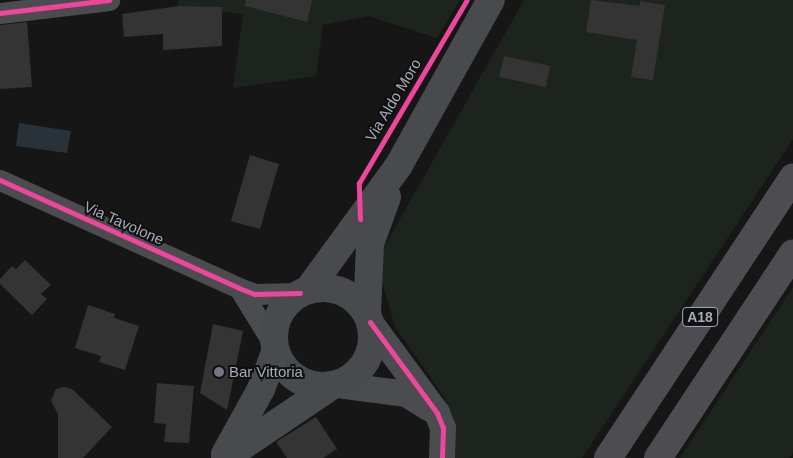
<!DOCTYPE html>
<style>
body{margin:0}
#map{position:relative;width:793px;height:458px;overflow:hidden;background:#161616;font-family:Arial,sans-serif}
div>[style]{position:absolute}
.green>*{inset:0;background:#1c241d}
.water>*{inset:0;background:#293139}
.building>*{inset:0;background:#343435}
.minor>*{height:21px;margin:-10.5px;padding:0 10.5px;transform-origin:10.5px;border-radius:10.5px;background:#4a4c4f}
.tertiary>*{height:26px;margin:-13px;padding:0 13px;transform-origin:13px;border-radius:13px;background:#4a4c4f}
.secondary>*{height:28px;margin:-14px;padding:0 14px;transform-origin:14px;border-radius:14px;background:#494a4e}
.secondary>.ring{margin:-14px;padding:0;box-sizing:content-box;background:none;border:28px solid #494a4e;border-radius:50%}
.motorway>*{height:28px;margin:-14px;padding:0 14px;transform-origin:14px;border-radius:14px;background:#4d4d51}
.cycleway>*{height:5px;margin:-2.5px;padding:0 2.5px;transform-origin:2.5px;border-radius:2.5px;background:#ed469a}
.dots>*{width:14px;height:14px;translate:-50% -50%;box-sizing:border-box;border:2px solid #101012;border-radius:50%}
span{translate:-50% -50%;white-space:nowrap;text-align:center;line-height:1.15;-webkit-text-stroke:4px #101012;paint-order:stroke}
.shield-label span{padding:1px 4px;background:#101012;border:1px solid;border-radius:4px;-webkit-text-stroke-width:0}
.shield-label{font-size:14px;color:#a7abb8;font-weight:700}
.street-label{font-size:15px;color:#a7abb8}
.poi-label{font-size:15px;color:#a7abb8}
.left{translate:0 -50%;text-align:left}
</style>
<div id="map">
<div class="green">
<div style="clip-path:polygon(179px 0,460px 0,437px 38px,368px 16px,323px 25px,316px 76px,233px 88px,243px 14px,177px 7px)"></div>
<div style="clip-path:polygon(524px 0,793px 0,793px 139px,582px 458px,451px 458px,451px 415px,443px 395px,395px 327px,379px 271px,383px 249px)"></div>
<div style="clip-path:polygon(793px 287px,793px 453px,789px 458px,680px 458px)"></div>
</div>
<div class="water">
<div style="clip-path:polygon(19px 123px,71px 131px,67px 153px,16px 146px)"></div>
</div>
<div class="building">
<div style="clip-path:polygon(246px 0,312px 0,307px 22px,245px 6px)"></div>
<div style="clip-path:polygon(591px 0,640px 6px,640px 1px,665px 5px,653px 80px,631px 77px,637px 40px,586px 32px)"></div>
<div style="clip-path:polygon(179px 6px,222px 7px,222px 46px,163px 50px,163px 34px,124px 37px,122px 14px)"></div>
<div style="clip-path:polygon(27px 22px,32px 87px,0 89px,0 25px)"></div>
<div style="clip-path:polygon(504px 56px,550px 66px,546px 87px,499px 77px)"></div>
<div style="clip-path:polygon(250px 155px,279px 164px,260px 229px,231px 221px)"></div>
<div style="clip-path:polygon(25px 260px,51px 285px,41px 294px,47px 299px,32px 315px,0 284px,0 279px,12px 266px,16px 269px)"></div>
<div style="clip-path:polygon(88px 305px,115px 314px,114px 318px,139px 326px,125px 370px,99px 362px,101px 356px,75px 348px)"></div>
<div style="clip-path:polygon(213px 324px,243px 331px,227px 410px,200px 393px)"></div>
<div style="clip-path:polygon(157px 383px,194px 386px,189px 443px,164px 442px,166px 424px,154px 423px)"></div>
<div style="clip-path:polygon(63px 387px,72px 389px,112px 427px,83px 458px,58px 458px,58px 414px,51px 401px,56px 389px)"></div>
<div style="clip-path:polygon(316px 417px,337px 449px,323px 458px,287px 458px,276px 442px)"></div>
</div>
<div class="minor">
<div style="left:0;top:13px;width:110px;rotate:-6.8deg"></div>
<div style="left:0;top:180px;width:262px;rotate:24.3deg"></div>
<div style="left:239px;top:288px;width:17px;rotate:21deg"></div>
<div style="left:255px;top:294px;width:45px;rotate:-1.3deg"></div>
<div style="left:239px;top:288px;width:65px;rotate:58.3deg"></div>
</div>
<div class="tertiary">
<div style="left:370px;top:322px;width:113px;rotate:53.6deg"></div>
<div style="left:437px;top:413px;width:16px;rotate:68deg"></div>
<div style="left:443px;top:428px;width:30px;rotate:92deg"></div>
<div style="left:338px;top:385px;width:69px;rotate:7.5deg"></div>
<div style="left:406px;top:394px;width:28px;rotate:32deg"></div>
</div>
<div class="secondary">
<div class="ring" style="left:274px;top:288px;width:70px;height:70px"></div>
<div style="left:308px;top:290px;width:155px;rotate:-53.9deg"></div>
<div style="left:399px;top:165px;width:189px;rotate:-60.9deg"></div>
<div style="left:367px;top:314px;width:70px;rotate:-87.5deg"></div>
<div style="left:370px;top:244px;width:50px;rotate:-70.1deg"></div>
<div style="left:225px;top:454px;width:74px;rotate:-61deg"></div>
<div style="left:261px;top:389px;width:40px;rotate:-69deg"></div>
<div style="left:225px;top:458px;width:127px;rotate:-34.1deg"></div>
</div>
<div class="motorway">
<div style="left:608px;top:458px;width:336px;rotate:-56.6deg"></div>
<div style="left:658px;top:458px;width:245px;rotate:-56.6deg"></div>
</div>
<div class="cycleway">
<div style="left:0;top:13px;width:110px;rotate:-6.8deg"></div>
<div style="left:0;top:180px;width:262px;rotate:24.3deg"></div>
<div style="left:239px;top:288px;width:17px;rotate:21deg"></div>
<div style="left:255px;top:294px;width:45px;rotate:-1.3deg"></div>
<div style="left:360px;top:219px;width:36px;rotate:-92deg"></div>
<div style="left:359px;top:183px;width:212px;rotate:-59.5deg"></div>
<div style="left:370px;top:322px;width:113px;rotate:53.6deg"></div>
<div style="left:437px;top:413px;width:16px;rotate:68deg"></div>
<div style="left:443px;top:428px;width:30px;rotate:92deg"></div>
</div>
<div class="dots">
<div style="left:219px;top:372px;background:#74777f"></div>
</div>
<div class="shield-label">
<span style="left:700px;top:317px">A18</span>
</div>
<div class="street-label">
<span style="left:393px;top:100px;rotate:-59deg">Via Aldo Moro</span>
<span style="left:124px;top:223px;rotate:24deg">Via Tavolone</span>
</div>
<div class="poi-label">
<span class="left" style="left:229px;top:372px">Bar Vittoria</span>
</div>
</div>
